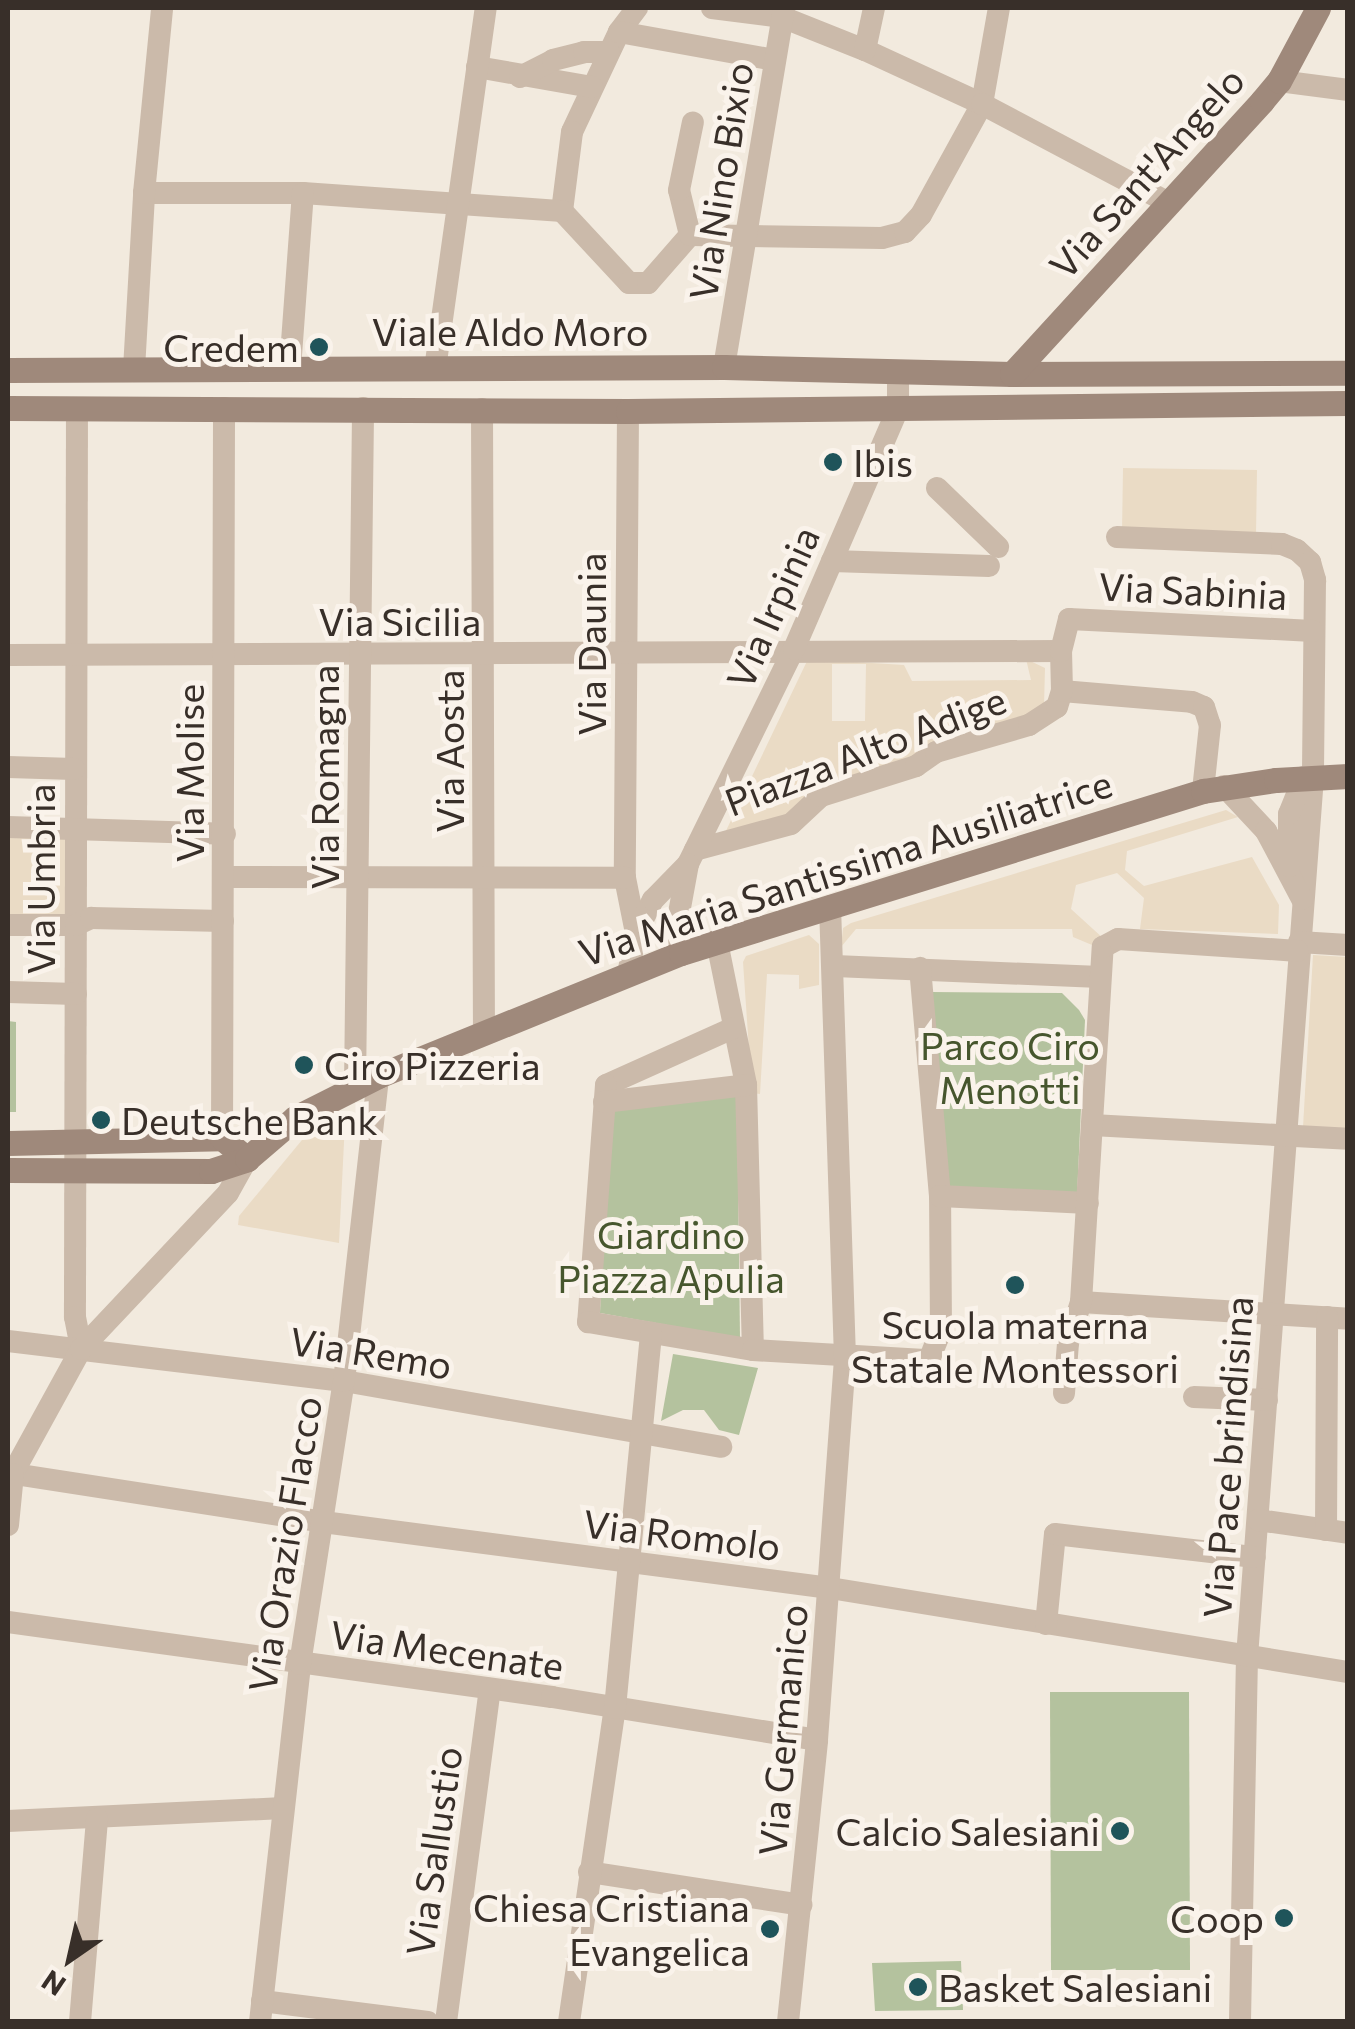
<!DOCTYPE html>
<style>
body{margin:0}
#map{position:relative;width:1355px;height:2029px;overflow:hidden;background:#f2eade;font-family:Commissioner,sans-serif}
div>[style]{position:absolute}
.green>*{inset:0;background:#b4c29e}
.plaza>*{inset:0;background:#eadbc5}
.street>*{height:22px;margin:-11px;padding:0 11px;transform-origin:11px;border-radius:11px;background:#cbbaaa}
.secondary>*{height:25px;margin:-12.5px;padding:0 12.5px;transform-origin:12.5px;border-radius:12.5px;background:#9f897b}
.dots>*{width:28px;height:28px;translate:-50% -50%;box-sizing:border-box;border:5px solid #faf3eb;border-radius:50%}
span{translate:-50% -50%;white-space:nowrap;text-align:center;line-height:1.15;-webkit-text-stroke:10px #faf3eb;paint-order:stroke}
.street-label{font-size:38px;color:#382f29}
.poi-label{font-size:38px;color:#382f29}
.right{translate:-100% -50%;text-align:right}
.left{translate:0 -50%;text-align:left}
.park-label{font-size:38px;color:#46562d}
.frame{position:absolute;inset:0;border:10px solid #382f29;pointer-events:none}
.north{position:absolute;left:20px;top:1909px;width:100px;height:100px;-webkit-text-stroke:8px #faf3eb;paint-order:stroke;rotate:214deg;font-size:28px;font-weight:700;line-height:40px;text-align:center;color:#382f29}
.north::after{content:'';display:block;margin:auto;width:35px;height:45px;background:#382f29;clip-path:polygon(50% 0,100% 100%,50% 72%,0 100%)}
</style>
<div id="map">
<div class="green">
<div style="clip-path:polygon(931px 992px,1062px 993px,1079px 1010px,1085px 1020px,1077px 1196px,943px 1187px)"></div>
<div style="clip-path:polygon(8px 1021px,16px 1022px,16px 1112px,8px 1112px)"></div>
<div style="clip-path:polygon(737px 1095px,740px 1338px,600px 1313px,609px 1107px)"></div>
<div style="clip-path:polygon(673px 1354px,758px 1368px,739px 1435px,719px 1430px,704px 1410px,683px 1410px,661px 1421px)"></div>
<div style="clip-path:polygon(1050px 1692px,1189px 1692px,1190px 1970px,1051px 1970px)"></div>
<div style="clip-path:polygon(961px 1961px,963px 2010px,875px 2011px,872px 1963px)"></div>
</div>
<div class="plaza">
<div style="clip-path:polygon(1123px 468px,1257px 470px,1256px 534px,1122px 532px)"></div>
<div style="clip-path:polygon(evenodd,808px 659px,904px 665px,912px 681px,1031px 680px,1026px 659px,1045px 668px,1044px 706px,1039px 713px,917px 759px,794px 816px,723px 837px,808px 659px,832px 664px,866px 664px,865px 721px,832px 721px,832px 664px)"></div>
<div style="clip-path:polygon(1226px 810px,1238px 817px,1127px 851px,1125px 870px,1144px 886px,1252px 857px,1279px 905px,1278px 934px,1140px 929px,1144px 898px,1117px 873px,1076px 885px,1071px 909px,1104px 939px,1092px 945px,1073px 937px,1072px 929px,856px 929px,841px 947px,843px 928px,851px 923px)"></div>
<div style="clip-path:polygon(8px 827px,74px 828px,76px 925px,8px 924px)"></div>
<div style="clip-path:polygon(809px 935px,819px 944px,819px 985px,799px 989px,799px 975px,767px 974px,760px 1094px,752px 1093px,743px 962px,746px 956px)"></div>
<div style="clip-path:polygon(1313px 955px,1347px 957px,1347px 1130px,1303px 1127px)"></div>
<div style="clip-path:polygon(321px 1117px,345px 1122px,339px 1243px,238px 1225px,239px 1216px)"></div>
</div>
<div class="street">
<div style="left:637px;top:8px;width:30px;rotate:127deg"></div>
<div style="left:619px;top:32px;width:110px;rotate:115.2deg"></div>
<div style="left:572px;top:132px;width:80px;rotate:97.2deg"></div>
<div style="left:562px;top:211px;width:98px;rotate:47.1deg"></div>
<div style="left:629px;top:283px;width:19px"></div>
<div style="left:648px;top:283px;width:64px;rotate:-48.8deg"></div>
<div style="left:690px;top:235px;width:192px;rotate:0.9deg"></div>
<div style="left:882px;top:238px;width:24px;rotate:-15deg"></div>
<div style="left:905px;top:232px;width:23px;rotate:-47deg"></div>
<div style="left:921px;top:215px;width:127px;rotate:-61.2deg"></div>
<div style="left:982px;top:104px;width:97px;rotate:-80deg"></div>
<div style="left:712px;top:8px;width:71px;rotate:7.3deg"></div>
<div style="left:782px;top:17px;width:89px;rotate:21.7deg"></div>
<div style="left:865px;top:50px;width:129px;rotate:24.8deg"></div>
<div style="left:982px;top:104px;width:212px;rotate:27.9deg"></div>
<div style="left:619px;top:32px;width:158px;rotate:10.2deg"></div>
<div style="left:865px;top:50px;width:43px;rotate:-77.9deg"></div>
<div style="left:477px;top:67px;width:117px;rotate:9.9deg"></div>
<div style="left:520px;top:77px;width:37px;rotate:-27deg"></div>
<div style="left:553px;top:60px;width:32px;rotate:-14deg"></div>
<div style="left:584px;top:52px;width:25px"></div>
<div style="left:1279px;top:81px;width:70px;rotate:7.4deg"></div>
<div style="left:144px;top:193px;width:159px"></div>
<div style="left:303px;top:193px;width:260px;rotate:4deg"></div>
<div style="left:690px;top:235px;width:46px;rotate:-103.7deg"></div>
<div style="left:679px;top:190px;width:69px;rotate:-78.4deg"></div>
<div style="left:724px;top:367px;width:364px;rotate:-80.5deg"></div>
<div style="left:134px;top:369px;width:176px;rotate:-86.7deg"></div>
<div style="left:144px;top:193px;width:186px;rotate:-84.4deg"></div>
<div style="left:290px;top:369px;width:176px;rotate:-85.8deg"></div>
<div style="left:435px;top:369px;width:365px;rotate:-82deg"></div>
<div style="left:77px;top:408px;width:909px;rotate:90.13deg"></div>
<div style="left:75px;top:1317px;width:33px;rotate:79deg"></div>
<div style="left:482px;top:409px;width:623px;rotate:89.82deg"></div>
<div style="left:628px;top:411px;width:467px;rotate:90.4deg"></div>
<div style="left:625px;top:878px;width:56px;rotate:78.7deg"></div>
<div style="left:937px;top:488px;width:85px;rotate:44deg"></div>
<div style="left:1117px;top:537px;width:165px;rotate:2.4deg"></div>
<div style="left:1282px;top:544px;width:16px;rotate:22deg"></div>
<div style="left:1297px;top:550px;width:18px;rotate:43deg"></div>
<div style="left:1310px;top:562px;width:19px;rotate:74deg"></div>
<div style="left:1315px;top:580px;width:197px;rotate:90.6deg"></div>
<div style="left:1313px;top:777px;width:881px;rotate:94.29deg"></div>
<div style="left:1247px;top:1656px;width:366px;rotate:91.1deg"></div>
<div style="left:832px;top:561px;width:157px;rotate:1.8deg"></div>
<div style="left:8px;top:655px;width:1053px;rotate:-0.22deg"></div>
<div style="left:1062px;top:691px;width:130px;rotate:4.8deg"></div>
<div style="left:1192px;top:702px;width:13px;rotate:23deg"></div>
<div style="left:1204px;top:707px;width:19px;rotate:72deg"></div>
<div style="left:1210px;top:725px;width:66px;rotate:96.1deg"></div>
<div style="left:8px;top:767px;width:66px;rotate:1.7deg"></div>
<div style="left:1224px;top:786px;width:62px;rotate:47deg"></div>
<div style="left:1266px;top:831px;width:77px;rotate:62.1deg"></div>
<div style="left:8px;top:827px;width:217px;rotate:1.8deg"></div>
<div style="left:695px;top:850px;width:99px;rotate:-15.2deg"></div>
<div style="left:791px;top:824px;width:41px;rotate:-43deg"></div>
<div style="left:821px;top:796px;width:100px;rotate:-17.5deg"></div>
<div style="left:916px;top:766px;width:24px;rotate:-35deg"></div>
<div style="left:936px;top:752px;width:97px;rotate:-16.2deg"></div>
<div style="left:1029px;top:725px;width:33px;rotate:-33deg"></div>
<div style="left:1057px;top:707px;width:17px;rotate:-73deg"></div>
<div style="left:1062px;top:691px;width:40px;rotate:-91.4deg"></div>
<div style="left:1061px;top:651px;width:33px;rotate:-76deg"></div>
<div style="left:1069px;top:619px;width:244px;rotate:2.8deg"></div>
<div style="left:1289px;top:866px;width:52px;rotate:-90deg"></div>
<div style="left:1289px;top:814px;width:40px;rotate:-68deg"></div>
<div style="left:224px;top:877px;width:401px;rotate:0.1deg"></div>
<div style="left:8px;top:925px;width:68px"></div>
<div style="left:76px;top:925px;width:17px;rotate:-25deg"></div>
<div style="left:91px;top:918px;width:132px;rotate:1.3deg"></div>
<div style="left:717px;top:942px;width:146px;rotate:78.5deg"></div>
<div style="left:746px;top:1085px;width:265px;rotate:88.5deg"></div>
<div style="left:1299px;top:942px;width:49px;rotate:3.5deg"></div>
<div style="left:681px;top:953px;width:29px;rotate:-98deg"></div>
<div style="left:677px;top:924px;width:61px;rotate:-79.6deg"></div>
<div style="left:688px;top:864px;width:240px;rotate:-63.8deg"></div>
<div style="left:794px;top:649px;width:262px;rotate:-66.6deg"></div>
<div style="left:898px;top:409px;width:38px;rotate:-90deg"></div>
<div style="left:835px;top:966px;width:265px;rotate:2.4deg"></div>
<div style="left:628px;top:974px;width:42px;rotate:-79deg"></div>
<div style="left:636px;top:933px;width:37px;rotate:-63deg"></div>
<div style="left:653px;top:900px;width:50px;rotate:-45.8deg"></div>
<div style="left:8px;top:992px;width:68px;rotate:1.7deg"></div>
<div style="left:733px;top:1028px;width:139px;rotate:155.8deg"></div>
<div style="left:606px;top:1085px;width:238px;rotate:94.3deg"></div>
<div style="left:588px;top:1322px;width:167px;rotate:9.6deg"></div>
<div style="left:753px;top:1350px;width:176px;rotate:3.3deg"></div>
<div style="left:929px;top:1360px;width:31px;rotate:-68deg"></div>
<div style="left:941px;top:1331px;width:135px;rotate:-90.4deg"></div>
<div style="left:940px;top:1196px;width:229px;rotate:-95deg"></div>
<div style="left:355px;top:1087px;width:679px;rotate:-89.32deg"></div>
<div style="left:604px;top:1102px;width:143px;rotate:-6.8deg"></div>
<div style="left:1092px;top:1125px;width:256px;rotate:3.1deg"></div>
<div style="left:222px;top:1138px;width:730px;rotate:-89.84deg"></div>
<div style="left:940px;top:1196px;width:148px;rotate:2.7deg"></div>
<div style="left:1081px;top:1302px;width:268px;rotate:3.6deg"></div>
<div style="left:8px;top:1341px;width:338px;rotate:6.8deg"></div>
<div style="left:344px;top:1381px;width:383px;rotate:9.9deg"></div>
<div style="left:1064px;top:1393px;width:50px;rotate:-85.4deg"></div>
<div style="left:1068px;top:1343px;width:43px;rotate:-72.4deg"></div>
<div style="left:1081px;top:1302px;width:356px;rotate:-86.5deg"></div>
<div style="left:1103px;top:947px;width:17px;rotate:-28deg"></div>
<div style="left:1118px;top:939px;width:180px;rotate:3.8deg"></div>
<div style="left:1194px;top:1397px;width:73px;rotate:2.4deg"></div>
<div style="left:8px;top:1473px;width:319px;rotate:8.8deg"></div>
<div style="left:323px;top:1522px;width:511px;rotate:7.42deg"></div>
<div style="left:830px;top:1588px;width:525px;rotate:9.21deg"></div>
<div style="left:8px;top:1482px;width:152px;rotate:-61.2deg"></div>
<div style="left:81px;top:1349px;width:214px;rotate:-46.7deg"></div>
<div style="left:228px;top:1193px;width:39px;rotate:-61deg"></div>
<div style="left:1258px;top:1520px;width:91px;rotate:8.2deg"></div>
<div style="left:8px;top:1525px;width:51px;rotate:-84.4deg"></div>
<div style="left:1326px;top:1530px;width:213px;rotate:-89.7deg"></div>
<div style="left:8px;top:1622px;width:549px;rotate:7.85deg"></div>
<div style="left:552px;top:1697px;width:268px;rotate:9.2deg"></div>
<div style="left:1046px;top:1624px;width:90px;rotate:-84.3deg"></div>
<div style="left:1055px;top:1534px;width:201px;rotate:6.6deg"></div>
<div style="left:8px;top:1821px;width:275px;rotate:-2.7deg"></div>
<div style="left:589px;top:1872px;width:215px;rotate:8.8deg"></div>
<div style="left:262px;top:2001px;width:167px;rotate:7.2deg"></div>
<div style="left:80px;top:2022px;width:204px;rotate:-85.2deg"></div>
<div style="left:260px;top:2022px;width:360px;rotate:-83.6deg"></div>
<div style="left:300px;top:1664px;width:286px;rotate:-81.2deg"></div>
<div style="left:344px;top:1381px;width:307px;rotate:-83.6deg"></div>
<div style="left:446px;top:2022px;width:336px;rotate:-82.5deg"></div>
<div style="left:569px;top:2022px;width:317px;rotate:-81.7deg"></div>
<div style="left:615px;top:1708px;width:377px;rotate:-84.5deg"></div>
<div style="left:788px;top:2022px;width:283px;rotate:-84.1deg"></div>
<div style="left:817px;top:1740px;width:383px;rotate:-85.8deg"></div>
<div style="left:845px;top:1358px;width:452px;rotate:-91.9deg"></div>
</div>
<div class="secondary">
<div style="left:8px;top:370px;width:716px;rotate:-0.24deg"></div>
<div style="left:724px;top:367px;width:288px;rotate:1.4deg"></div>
<div style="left:1012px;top:374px;width:336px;rotate:-0.2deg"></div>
<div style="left:1012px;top:374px;width:370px;rotate:-47.5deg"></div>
<div style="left:1262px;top:101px;width:26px;rotate:-50deg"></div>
<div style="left:1279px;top:81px;width:83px;rotate:-61.9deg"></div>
<div style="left:8px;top:408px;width:620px;rotate:0.28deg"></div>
<div style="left:628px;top:411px;width:720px;rotate:-0.64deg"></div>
<div style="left:8px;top:1143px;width:214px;rotate:-1.3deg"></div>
<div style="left:222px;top:1138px;width:33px;rotate:40deg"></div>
<div style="left:8px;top:1170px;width:203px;rotate:0.3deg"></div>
<div style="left:211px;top:1171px;width:38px;rotate:-18deg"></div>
<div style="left:247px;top:1159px;width:63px;rotate:-40.5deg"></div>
<div style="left:295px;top:1118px;width:93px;rotate:-26.8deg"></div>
<div style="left:378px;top:1076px;width:327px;rotate:-22.1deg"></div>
<div style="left:681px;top:953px;width:547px;rotate:-17.24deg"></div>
<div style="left:1203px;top:791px;width:74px;rotate:-8.6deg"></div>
<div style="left:1276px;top:780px;width:72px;rotate:-3.2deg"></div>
</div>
<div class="dots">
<div style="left:319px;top:347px;background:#1f545a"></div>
<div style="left:833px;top:462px;background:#1f545a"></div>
<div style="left:304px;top:1065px;background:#1f545a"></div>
<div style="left:101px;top:1120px;background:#1f545a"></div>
<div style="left:1015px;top:1285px;background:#1f545a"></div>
<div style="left:1120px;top:1831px;background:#1f545a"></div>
<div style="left:1284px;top:1918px;background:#1f545a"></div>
<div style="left:770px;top:1929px;background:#1f545a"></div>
<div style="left:918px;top:1987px;background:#1f545a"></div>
</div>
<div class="street-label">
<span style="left:1146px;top:172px;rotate:-48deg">Via Sant'Angelo</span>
<span style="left:720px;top:181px;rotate:-81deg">Via Nino Bixio</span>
<span style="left:510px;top:331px">Viale Aldo Moro</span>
<span style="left:1193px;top:590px;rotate:3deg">Via Sabinia</span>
<span style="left:772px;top:607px;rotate:-66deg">Via Irpinia</span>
<span style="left:400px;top:621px">Via Sicilia</span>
<span style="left:591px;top:644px;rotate:-90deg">Via Daunia</span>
<span style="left:865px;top:750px;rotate:-21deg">Piazza Alto Adige</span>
<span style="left:449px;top:751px;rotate:-90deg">Via Aosta</span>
<span style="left:189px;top:773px;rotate:-90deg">Via Molise</span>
<span style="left:324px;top:777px;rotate:-90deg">Via Romagna</span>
<span style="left:845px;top:867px;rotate:-18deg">Via Maria Santissima Ausiliatrice</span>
<span style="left:40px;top:879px;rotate:-90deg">Via Umbria</span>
<span style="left:371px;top:1352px;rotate:9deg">Via Remo</span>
<span style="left:1227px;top:1457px;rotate:-86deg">Via Pace brindisina</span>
<span style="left:682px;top:1534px;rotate:7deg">Via Romolo</span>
<span style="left:284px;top:1544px;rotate:-81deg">Via Orazio Flacco</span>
<span style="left:447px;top:1649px;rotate:8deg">Via Mecenate</span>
<span style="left:782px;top:1730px;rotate:-85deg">Via Germanico</span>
<span style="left:433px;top:1851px;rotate:-82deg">Via Sallustio</span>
</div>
<div class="poi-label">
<span class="right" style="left:299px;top:347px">Credem</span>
<span class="left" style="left:853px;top:462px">Ibis</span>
<span class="left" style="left:324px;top:1065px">Ciro Pizzeria</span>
<span class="left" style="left:121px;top:1120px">Deutsche Bank</span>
<span style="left:1015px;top:1346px">Scuola materna<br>Statale Montessori</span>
<span class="right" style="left:1100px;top:1831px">Calcio Salesiani</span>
<span class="right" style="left:750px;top:1929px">Chiesa Cristiana<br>Evangelica</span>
<span class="right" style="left:1264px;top:1918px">Coop</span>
<span class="left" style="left:938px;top:1987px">Basket Salesiani</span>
</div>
<div class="park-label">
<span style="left:1010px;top:1067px">Parco Ciro<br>Menotti</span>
<span style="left:671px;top:1256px">Giardino<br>Piazza Apulia</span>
</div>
<div class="frame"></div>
<div class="north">N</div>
</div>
